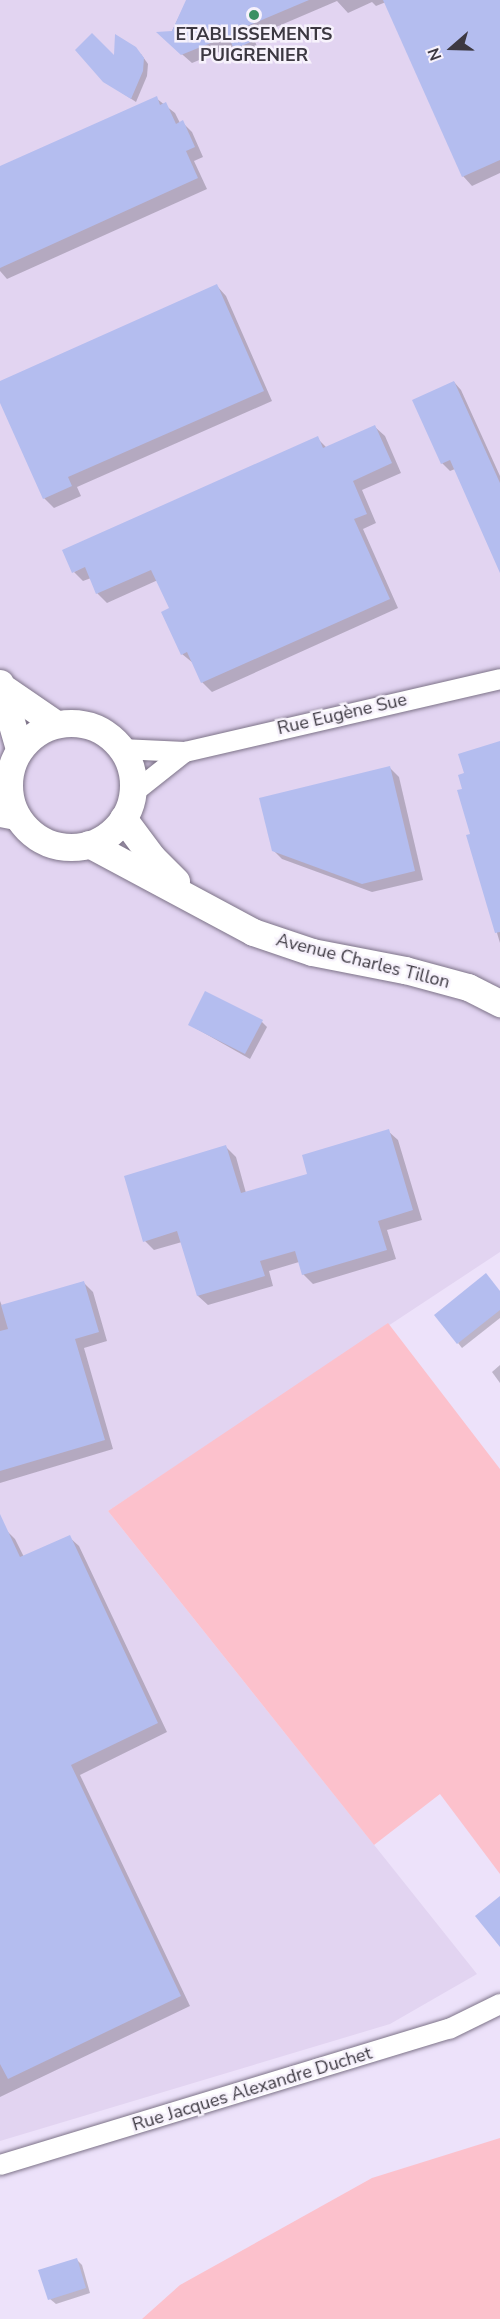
<!DOCTYPE html>
<meta charset="utf-8">
<style>
body{margin:0}
#map{position:relative;width:500px;height:2319px;overflow:hidden;background:#ede2fa;font-family:"Nunito Sans",sans-serif}
div>[style]{position:absolute}
.built>*{inset:0;background:#e2d4f1}
.green>*{inset:0;background:#fcc1cc}
.shadow>*{inset:0;background:#0003}
.building>*{inset:0;background:#b4bdef}
.roads{filter:drop-shadow(0 0 2px #7d7388) drop-shadow(0 0 2px #7d7388)}
.street>*{height:20px;margin:-10px;padding:0 10px;transform-origin:10px;border-radius:10px;background:#fff}
.secondary>*{height:27px;margin:-13.5px;padding:0 13.5px;transform-origin:13.5px;border-radius:13.5px;background:#fff}
.secondary>.ring{margin:-13.5px;padding:0;box-sizing:content-box;background:none;border:27px solid #fff;border-radius:50%}
.dots>*{width:16px;height:16px;translate:-50% -50%;box-sizing:border-box;border:3px solid #f7f2fc;border-radius:50%}
span{translate:-50% -50%;white-space:nowrap;text-align:center;line-height:1.15;-webkit-text-stroke:5px #f7f2fc;paint-order:stroke}
.poi-label{font-size:18px;color:#3c3841;font-weight:700}
.street-label{font-size:18px;color:#3c3841}
.north{position:absolute;left:422px;top:18px;width:60px;height:60px;-webkit-text-stroke:4px #f7f2fc;paint-order:stroke;rotate:250deg;font-size:16px;font-weight:700;line-height:24px;text-align:center;color:#3c3841}
.north::after{content:'';display:block;margin:auto;width:21px;height:27px;background:#3c3841;clip-path:polygon(50% 0,100% 100%,50% 72%,0 100%)}
</style>
<div id="map">
<div class="built">
<div style="clip-path:polygon(0 0,500px 0,500px 1252px,108px 1511px,477px 1974px,390px 2024px,0 2141px)"></div>
</div>
<div class="green">
<div style="clip-path:polygon(388px 1323px,500px 1469px,500px 1874px,440px 1794px,374px 1845px,108px 1511px)"></div>
<div style="clip-path:polygon(500px 2138px,500px 2319px,142px 2319px,180px 2285px,372px 2178px)"></div>
</div>
<div class="shadow">
<div style="clip-path:polygon(187px 0,500px 0,500px 173px,472px 186px,463px 176px,386px 2px,376px 6px,372px 2px,348px 13px,337px 1px,253px 37px,259px 51px,245px 58px,234px 46px,192px 63px,167px 41px)"></div>
<div style="clip-path:polygon(141px 54px,148px 64px,147px 76px,136px 102px,104px 81px,115px 58px)"></div>
<div style="clip-path:polygon(156px 98px,175px 113px,180px 123px,182px 122px,192px 132px,203px 157px,194px 161px,207px 189px,7px 279px,0 271px,0 168px)"></div>
<div style="clip-path:polygon(217px 286px,226px 296px,272px 401px,77px 487px,81px 496px,54px 508px,44px 498px,0 400px,0 382px)"></div>
<div style="clip-path:polygon(454px 382px,461px 390px,500px 476px,500px 563px,455px 469px,450px 471px,442px 463px)"></div>
<div style="clip-path:polygon(375px 427px,385px 436px,401px 473px,362px 490px,376px 523px,363px 529px,398px 608px,212px 692px,202px 682px,193px 663px,182px 654px,171px 609px,158px 580px,107px 603px,97px 593px,91px 578px,83px 581px,74px 572px,317px 438px,327px 448px)"></div>
<div style="clip-path:polygon(500px 743px,500px 943px,468px 836px,472px 835px,464px 790px,466px 774px)"></div>
<div style="clip-path:polygon(390px 768px,399px 777px,423px 880px,372px 892px,282px 859px,273px 850px)"></div>
<div style="clip-path:polygon(262px 1022px,267px 1027px,250px 1059px,190px 1025px)"></div>
<div style="clip-path:polygon(388px 1131px,398px 1140px,422px 1220px,387px 1230px,396px 1259px,313px 1284px,303px 1274px,299px 1262px,269px 1271px,273px 1286px,208px 1305px,198px 1296px,182px 1242px,154px 1250px,145px 1241px,226px 1147px,236px 1157px,246px 1193px,309px 1175px)"></div>
<div style="clip-path:polygon(83px 1282px,93px 1292px,107px 1341px,84px 1348px,113px 1449px,0 1483px,0 1301px,2px 1306px)"></div>
<div style="clip-path:polygon(500px 1292px,500px 1318px,462px 1348px,458px 1343px)"></div>
<div style="clip-path:polygon(500px 1365px,500px 1383px,492px 1372px)"></div>
<div style="clip-path:polygon(0 1529px,5px 1529px,15px 1539px,24px 1557px,69px 1537px,79px 1546px,167px 1732px,80px 1775px,190px 2006px,0 2097px)"></div>
<div style="clip-path:polygon(76px 2259px,82px 2265px,90px 2293px,56px 2304px,50px 2299px)"></div>
</div>
<div class="building">
<div style="clip-path:polygon(186px 0,309px 0,245px 27px,251px 42px,234px 49px,228px 36px,181px 55px,156px 32px,172px 31px)"></div>
<div style="clip-path:polygon(383px 0,500px 0,500px 160px,462px 177px)"></div>
<div style="clip-path:polygon(92px 33px,114px 55px,115px 34px,136px 47px,144px 58px,143px 71px,131px 99px,103px 82px,75px 50px)"></div>
<div style="clip-path:polygon(157px 96px,160px 105px,166px 102px,176px 124px,183px 120px,195px 147px,186px 151px,198px 178px,0 268px,0 166px)"></div>
<div style="clip-path:polygon(217px 284px,264px 391px,68px 477px,72px 486px,43px 499px,0 403px,0 381px)"></div>
<div style="clip-path:polygon(454px 381px,500px 483px,500px 573px,450px 460px,441px 464px,412px 400px)"></div>
<div style="clip-path:polygon(375px 425px,392px 463px,353px 481px,367px 514px,354px 519px,390px 599px,201px 683px,187px 652px,181px 655px,161px 612px,169px 608px,151px 570px,96px 594px,85px 567px,72px 573px,62px 550px,318px 436px,323px 448px)"></div>
<div style="clip-path:polygon(500px 741px,500px 932px,495px 933px,466px 835px,470px 834px,457px 790px,462px 789px,458px 775px,464px 773px,458px 754px)"></div>
<div style="clip-path:polygon(390px 766px,415px 871px,362px 884px,272px 851px,259px 798px)"></div>
<div style="clip-path:polygon(205px 991px,263px 1020px,245px 1054px,188px 1025px)"></div>
<div style="clip-path:polygon(389px 1129px,413px 1210px,378px 1221px,387px 1250px,302px 1275px,295px 1251px,260px 1261px,265px 1276px,197px 1296px,177px 1231px,143px 1242px,124px 1176px,226px 1145px,241px 1193px,307px 1174px,302px 1155px)"></div>
<div style="clip-path:polygon(486px 1273px,500px 1291px,500px 1310px,457px 1344px,434px 1315px)"></div>
<div style="clip-path:polygon(84px 1281px,99px 1332px,75px 1339px,105px 1440px,0 1471px,0 1331px,8px 1329px,1px 1305px)"></div>
<div style="clip-path:polygon(0 1514px,20px 1557px,70px 1535px,158px 1723px,71px 1765px,181px 1996px,8px 2079px,0 2064px)"></div>
<div style="clip-path:polygon(500px 1896px,500px 1947px,475px 1916px)"></div>
<div style="clip-path:polygon(77px 2258px,86px 2288px,48px 2300px,38px 2270px)"></div>
</div>
<div class="roads">
<div class="street">
<div style="left:121px;top:749px;width:64px;rotate:2.7deg"></div>
<div style="left:185px;top:752px;width:323px;rotate:-13deg"></div>
<div style="left:0;top:779px;width:12px;rotate:-35deg"></div>
<div style="left:132px;top:794px;width:68px;rotate:-38.4deg"></div>
<div style="left:0;top:817px;width:21px;rotate:11deg"></div>
<div style="left:0;top:2165px;width:469px;rotate:-16.9deg"></div>
<div style="left:449px;top:2029px;width:57px;rotate:-26.1deg"></div>
</div>
<div class="secondary">
<div style="left:0;top:683px;width:69px;rotate:73.9deg"></div>
<div style="left:2px;top:687px;width:65px;rotate:34.4deg"></div>
<div class="ring" style="left:9px;top:723px;width:97px;height:97px"></div>
<div style="left:123px;top:818px;width:49px;rotate:53.4deg"></div>
<div style="left:152px;top:857px;width:34px;rotate:45deg"></div>
<div style="left:89px;top:844px;width:186px;rotate:28.2deg"></div>
<div style="left:253px;top:932px;width:62px;rotate:18.7deg"></div>
<div style="left:312px;top:952px;width:95px;rotate:11deg"></div>
<div style="left:405px;top:970px;width:65px;rotate:15.1deg"></div>
<div style="left:468px;top:987px;width:36px;rotate:27deg"></div>
</div>
</div>
<div class="dots">
<div style="left:254px;top:15px;background:#3a9063"></div>
</div>
<div class="poi-label">
<span style="left:254px;top:45px">ETABLISSEMENTS<br>PUIGRENIER</span>
</div>
<div class="street-label">
<span style="left:342px;top:714px;rotate:-13deg">Rue Eugène Sue</span>
<span style="left:363px;top:961px;rotate:14deg">Avenue Charles Tillon</span>
<span style="left:252px;top:2089px;rotate:-17deg">Rue Jacques Alexandre Duchet</span>
</div>
<div class="north">N</div>
</div>
